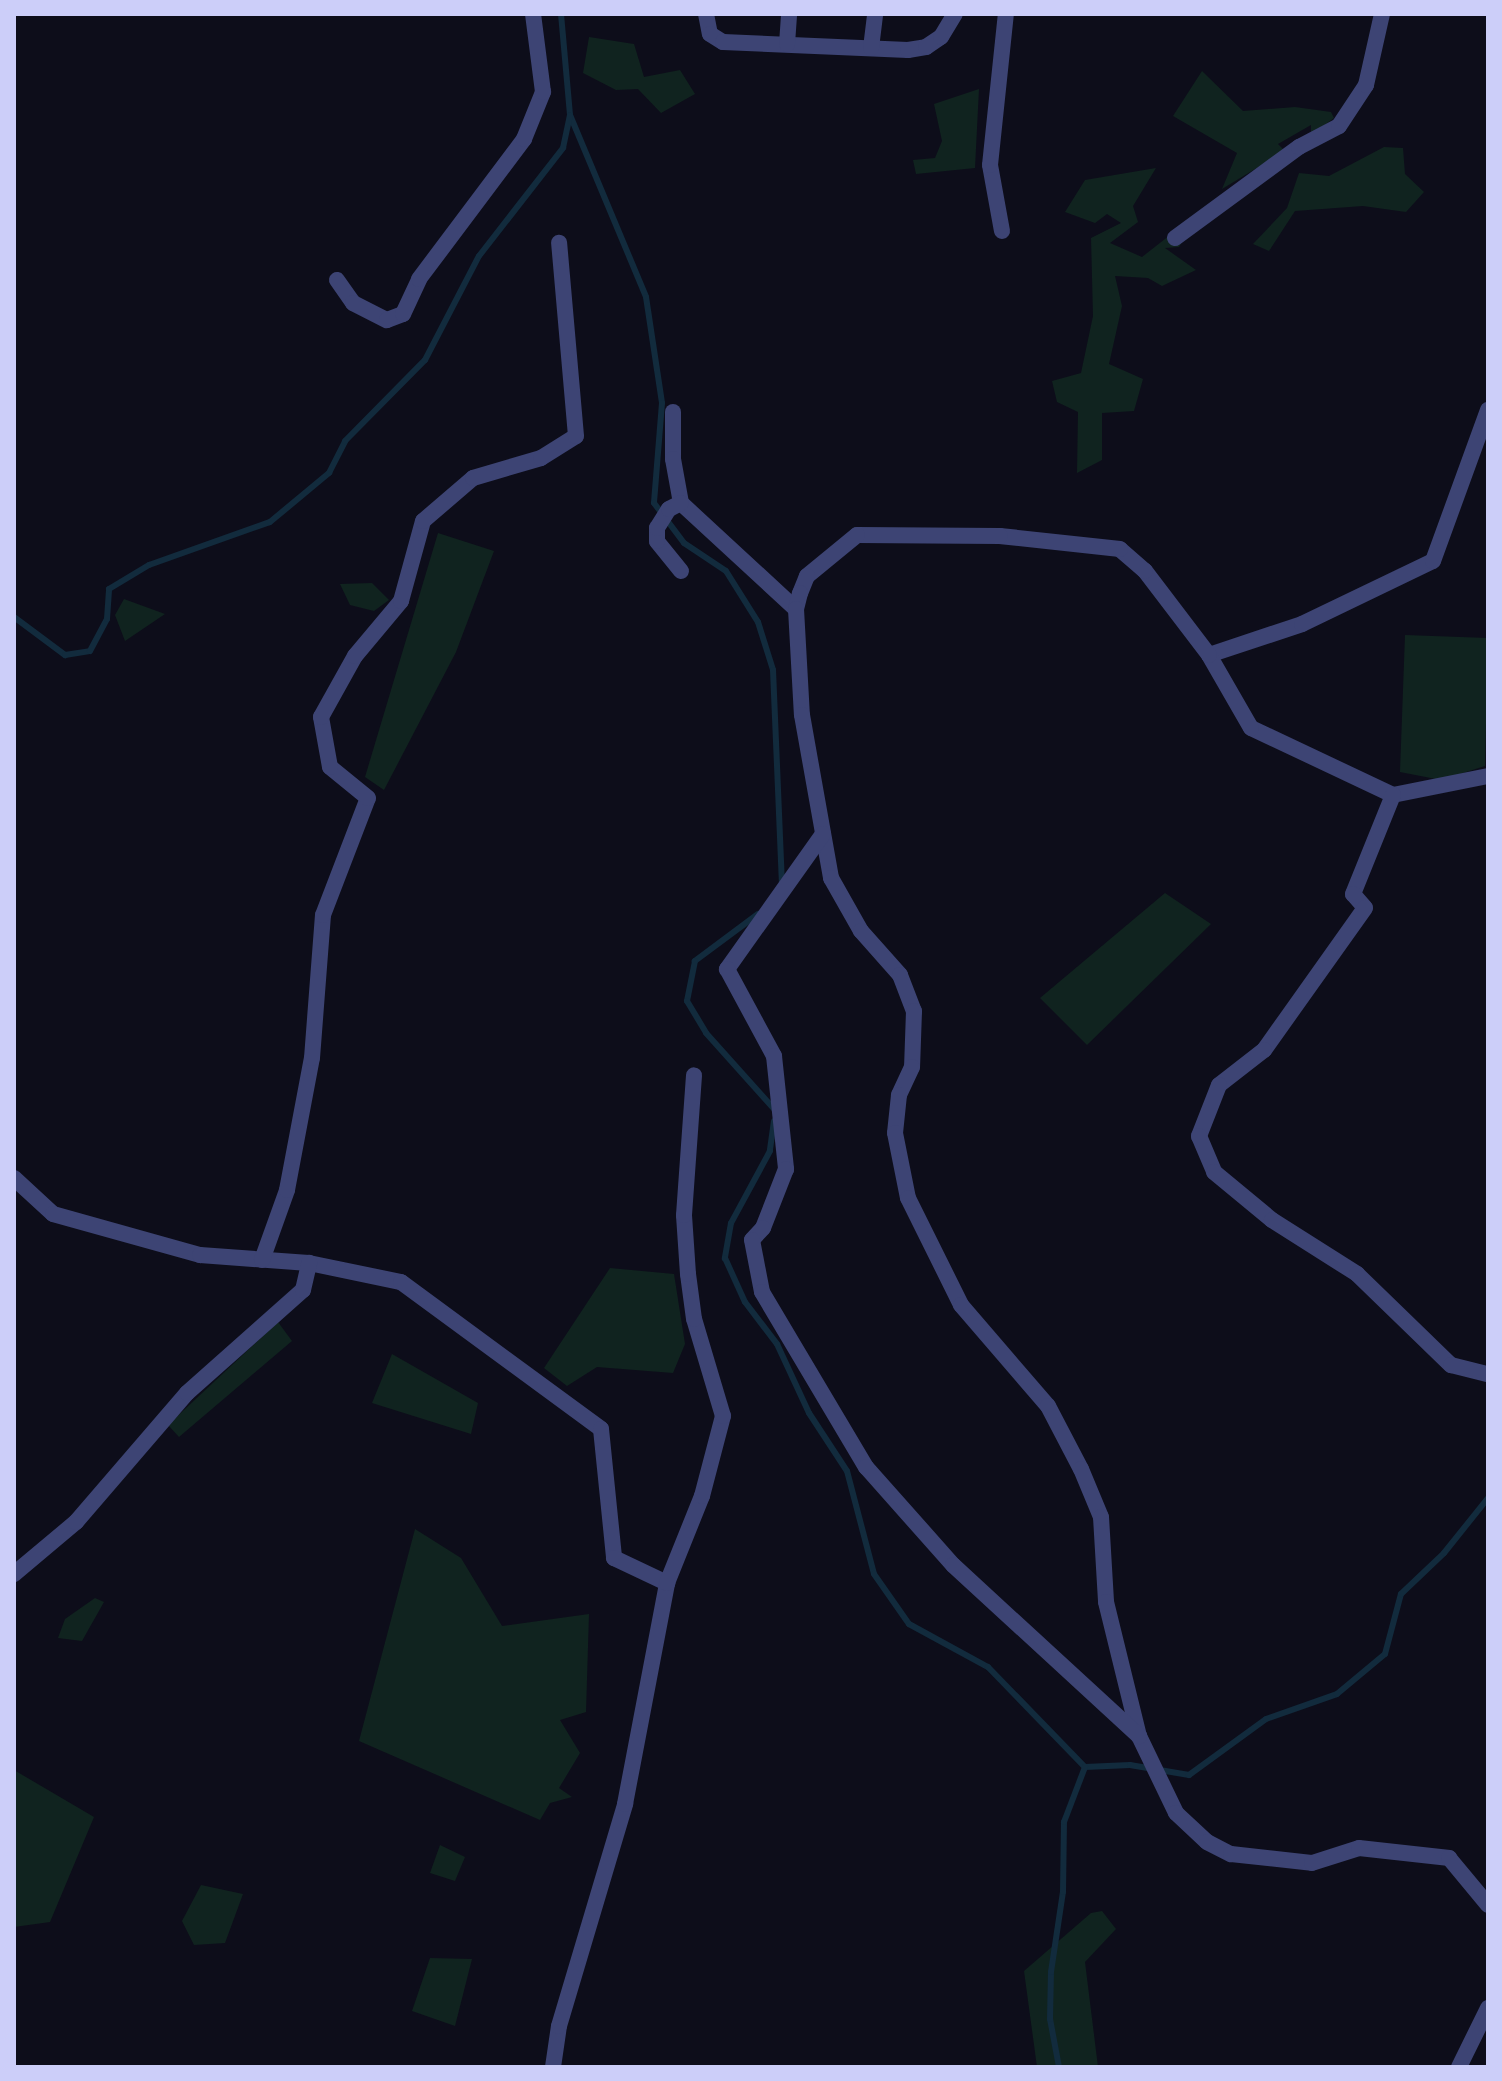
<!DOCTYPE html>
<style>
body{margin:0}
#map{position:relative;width:1502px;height:2081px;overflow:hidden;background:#0d0d1a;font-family:Ubuntu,sans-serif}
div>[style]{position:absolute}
.green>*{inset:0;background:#10231f}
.stream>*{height:6px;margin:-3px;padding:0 3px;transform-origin:3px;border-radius:3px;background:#122b3d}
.minor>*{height:16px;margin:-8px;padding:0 8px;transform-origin:8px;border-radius:8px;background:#3d4474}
span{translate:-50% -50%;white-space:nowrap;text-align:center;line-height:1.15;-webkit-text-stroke:6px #0d0d1a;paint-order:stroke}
.frame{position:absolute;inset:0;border:16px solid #cccef9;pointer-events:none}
</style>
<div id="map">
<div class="green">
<div style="clip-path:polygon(589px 37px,634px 44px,644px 77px,680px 70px,695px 94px,661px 113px,638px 89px,616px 90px,583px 73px)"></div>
<div style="clip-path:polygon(1202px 71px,1243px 111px,1295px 107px,1331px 112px,1334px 118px,1311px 135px,1311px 125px,1278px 144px,1285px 151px,1222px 189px,1237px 153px,1173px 116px)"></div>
<div style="clip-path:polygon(979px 89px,975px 168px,916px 174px,913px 160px,935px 158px,942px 141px,934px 104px)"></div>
<div style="clip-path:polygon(1384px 147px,1403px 148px,1405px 174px,1424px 192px,1406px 212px,1363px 206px,1295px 211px,1269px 251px,1253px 244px,1287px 208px,1299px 173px,1329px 176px)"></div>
<div style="clip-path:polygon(1156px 168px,1133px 206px,1138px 222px,1110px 243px,1142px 257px,1202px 210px,1179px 247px,1165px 248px,1196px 270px,1162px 286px,1148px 278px,1115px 276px,1122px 306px,1109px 364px,1143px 379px,1134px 411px,1102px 413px,1102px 460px,1077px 473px,1078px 412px,1057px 402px,1052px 381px,1081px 373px,1093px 316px,1091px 238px,1121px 223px,1107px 214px,1095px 223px,1065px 212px,1085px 180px)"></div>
<div style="clip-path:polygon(438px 533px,494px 551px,456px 652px,384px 790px,365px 777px)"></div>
<div style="clip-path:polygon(372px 583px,389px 600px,374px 611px,350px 605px,340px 584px)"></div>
<div style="clip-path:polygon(124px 599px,165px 614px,125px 641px,115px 615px)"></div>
<div style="clip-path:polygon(1405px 635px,1488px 638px,1485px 766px,1441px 780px,1400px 772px)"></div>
<div style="clip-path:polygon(1165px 893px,1211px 924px,1087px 1045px,1040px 998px)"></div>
<div style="clip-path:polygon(610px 1268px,674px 1274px,685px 1344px,673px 1373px,597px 1367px,567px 1386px,544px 1368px)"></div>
<div style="clip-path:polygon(278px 1322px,292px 1341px,179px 1437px,168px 1425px)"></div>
<div style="clip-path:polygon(392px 1354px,478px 1403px,471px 1434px,372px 1403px)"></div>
<div style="clip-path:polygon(415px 1529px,461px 1558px,502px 1626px,589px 1614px,586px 1712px,560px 1720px,580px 1753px,559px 1788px,572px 1797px,550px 1803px,540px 1820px,359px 1741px)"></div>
<div style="clip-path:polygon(95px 1598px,104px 1602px,82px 1641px,58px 1638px,65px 1619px)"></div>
<div style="clip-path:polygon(14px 1770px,94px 1817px,50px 1922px,14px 1927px)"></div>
<div style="clip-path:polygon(440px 1845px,465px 1857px,455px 1881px,430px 1873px)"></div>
<div style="clip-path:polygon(201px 1885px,243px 1894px,225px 1943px,194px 1945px,182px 1921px)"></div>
<div style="clip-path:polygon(1102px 1911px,1116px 1929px,1085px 1962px,1098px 2067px,1037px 2067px,1024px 1971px,1091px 1913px)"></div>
<div style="clip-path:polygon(430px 1958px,472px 1959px,455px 2026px,412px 2011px)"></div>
</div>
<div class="stream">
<div style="left:561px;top:14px;width:101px;rotate:84.9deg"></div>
<div style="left:570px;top:115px;width:197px;rotate:67.3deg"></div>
<div style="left:646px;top:297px;width:107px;rotate:81.4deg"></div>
<div style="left:662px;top:403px;width:100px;rotate:94.6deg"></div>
<div style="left:654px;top:503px;width:50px;rotate:53.1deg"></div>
<div style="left:684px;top:543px;width:50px;rotate:33.7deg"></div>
<div style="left:726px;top:571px;width:60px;rotate:57.9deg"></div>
<div style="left:758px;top:622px;width:50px;rotate:72.6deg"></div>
<div style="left:773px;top:670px;width:215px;rotate:87.6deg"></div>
<div style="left:14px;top:617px;width:64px;rotate:36.7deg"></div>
<div style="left:65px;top:655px;width:25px;rotate:-9deg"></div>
<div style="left:90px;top:651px;width:36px;rotate:-62deg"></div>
<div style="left:107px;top:619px;width:30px;rotate:-86deg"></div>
<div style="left:109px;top:589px;width:47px;rotate:-31deg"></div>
<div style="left:149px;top:565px;width:128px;rotate:-19.6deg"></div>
<div style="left:270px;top:522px;width:77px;rotate:-39.7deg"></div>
<div style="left:329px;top:473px;width:36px;rotate:-63deg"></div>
<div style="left:345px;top:441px;width:114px;rotate:-45.4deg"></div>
<div style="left:425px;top:360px;width:117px;rotate:-62.6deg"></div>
<div style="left:479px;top:256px;width:137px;rotate:-52.1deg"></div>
<div style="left:563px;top:148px;width:33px;rotate:-78deg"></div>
<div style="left:758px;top:914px;width:79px;rotate:143.3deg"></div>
<div style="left:695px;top:961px;width:41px;rotate:101.3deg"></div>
<div style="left:687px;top:1001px;width:37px;rotate:59deg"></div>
<div style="left:706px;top:1033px;width:103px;rotate:48.1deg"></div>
<div style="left:774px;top:1121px;width:30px;rotate:98deg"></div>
<div style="left:770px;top:1151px;width:82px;rotate:118.4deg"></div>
<div style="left:731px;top:1223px;width:36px;rotate:100deg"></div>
<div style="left:725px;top:1258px;width:48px;rotate:65.6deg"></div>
<div style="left:745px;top:1302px;width:53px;rotate:52.7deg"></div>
<div style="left:777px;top:1344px;width:76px;rotate:65.1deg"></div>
<div style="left:809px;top:1413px;width:69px;rotate:56.8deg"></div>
<div style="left:847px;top:1471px;width:106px;rotate:75.3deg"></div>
<div style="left:874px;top:1574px;width:61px;rotate:55deg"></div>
<div style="left:909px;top:1624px;width:90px;rotate:28.6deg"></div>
<div style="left:988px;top:1667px;width:139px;rotate:45.9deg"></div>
<div style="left:1085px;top:1767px;width:45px;rotate:-2.5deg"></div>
<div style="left:1130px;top:1765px;width:60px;rotate:9.6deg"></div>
<div style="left:1189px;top:1775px;width:95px;rotate:-36deg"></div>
<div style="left:1266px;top:1719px;width:75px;rotate:-19.4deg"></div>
<div style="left:1337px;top:1694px;width:62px;rotate:-39.8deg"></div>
<div style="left:1385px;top:1654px;width:62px;rotate:-75.1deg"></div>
<div style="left:1401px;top:1594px;width:59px;rotate:-43.6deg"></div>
<div style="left:1444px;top:1553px;width:70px;rotate:-51.3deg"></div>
<div style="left:1059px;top:2067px;width:49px;rotate:-100.6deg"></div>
<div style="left:1050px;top:2019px;width:47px;rotate:-88.8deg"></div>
<div style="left:1051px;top:1972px;width:81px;rotate:-81.5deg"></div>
<div style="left:1063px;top:1892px;width:70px;rotate:-89.2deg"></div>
<div style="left:1064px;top:1822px;width:59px;rotate:-69.1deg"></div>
</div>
<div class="minor">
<div style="left:706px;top:14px;width:20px;rotate:79deg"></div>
<div style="left:710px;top:34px;width:15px;rotate:32deg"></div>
<div style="left:723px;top:42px;width:185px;rotate:2.5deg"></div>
<div style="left:908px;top:50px;width:18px;rotate:-9deg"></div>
<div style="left:926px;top:47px;width:18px;rotate:-34deg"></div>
<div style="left:941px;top:37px;width:27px;rotate:-59deg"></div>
<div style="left:787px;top:44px;width:30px;rotate:-86deg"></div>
<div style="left:871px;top:48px;width:34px;rotate:-83deg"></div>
<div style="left:1002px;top:231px;width:67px;rotate:-100.3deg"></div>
<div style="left:990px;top:165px;width:152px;rotate:-84deg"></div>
<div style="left:1175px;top:238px;width:154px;rotate:-36.3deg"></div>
<div style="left:1299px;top:147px;width:45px;rotate:-27.7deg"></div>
<div style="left:1339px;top:126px;width:49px;rotate:-56.6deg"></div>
<div style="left:1366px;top:85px;width:73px;rotate:-77.3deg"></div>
<div style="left:337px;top:280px;width:28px;rotate:55deg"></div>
<div style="left:353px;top:303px;width:38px;rotate:27deg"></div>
<div style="left:387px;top:320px;width:17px;rotate:-21deg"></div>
<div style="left:403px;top:314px;width:38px;rotate:-65deg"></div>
<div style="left:419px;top:279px;width:175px;rotate:-53.1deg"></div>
<div style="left:524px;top:139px;width:51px;rotate:-68deg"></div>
<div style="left:543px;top:92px;width:79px;rotate:-97.3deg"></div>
<div style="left:673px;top:412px;width:47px;rotate:90deg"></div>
<div style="left:673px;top:459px;width:45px;rotate:79.7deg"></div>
<div style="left:681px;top:503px;width:156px;rotate:42.7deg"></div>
<div style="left:681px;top:571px;width:38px;rotate:-129deg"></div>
<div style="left:657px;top:541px;width:13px;rotate:-90deg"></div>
<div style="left:657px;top:528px;width:22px;rotate:-58deg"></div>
<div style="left:669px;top:509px;width:13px;rotate:-27deg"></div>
<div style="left:1209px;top:655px;width:98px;rotate:-18.4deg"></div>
<div style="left:1302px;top:624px;width:145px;rotate:-25.7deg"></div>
<div style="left:1433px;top:561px;width:161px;rotate:-70deg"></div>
<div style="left:1488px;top:776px;width:97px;rotate:168.7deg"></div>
<div style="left:1393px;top:795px;width:157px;rotate:-154.7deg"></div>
<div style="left:1251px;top:728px;width:84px;rotate:-119.9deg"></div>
<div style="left:1209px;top:655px;width:106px;rotate:-127.3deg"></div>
<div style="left:1145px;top:571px;width:33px;rotate:-139deg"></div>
<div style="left:1120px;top:549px;width:121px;rotate:-173.8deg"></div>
<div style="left:1000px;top:536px;width:143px;rotate:-179.6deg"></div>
<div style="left:857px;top:535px;width:65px;rotate:140.6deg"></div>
<div style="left:807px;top:576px;width:18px;rotate:112deg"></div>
<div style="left:800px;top:593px;width:16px;rotate:104deg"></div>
<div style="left:796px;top:609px;width:106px;rotate:86.8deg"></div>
<div style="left:802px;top:715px;width:166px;rotate:79.9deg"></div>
<div style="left:831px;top:878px;width:61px;rotate:60.5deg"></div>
<div style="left:861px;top:931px;width:59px;rotate:48.4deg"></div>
<div style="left:900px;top:975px;width:39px;rotate:69deg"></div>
<div style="left:914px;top:1011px;width:56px;rotate:92deg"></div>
<div style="left:912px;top:1067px;width:31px;rotate:115deg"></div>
<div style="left:899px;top:1095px;width:38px;rotate:96deg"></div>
<div style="left:895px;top:1133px;width:66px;rotate:78.7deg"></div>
<div style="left:908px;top:1198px;width:119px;rotate:63.6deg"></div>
<div style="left:961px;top:1305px;width:133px;rotate:49.3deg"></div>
<div style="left:1048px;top:1406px;width:71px;rotate:62.4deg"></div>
<div style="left:1081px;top:1469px;width:52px;rotate:67.4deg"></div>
<div style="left:1101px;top:1517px;width:85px;rotate:86.6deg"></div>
<div style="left:1106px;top:1602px;width:138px;rotate:76.2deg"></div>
<div style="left:1139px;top:1736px;width:85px;rotate:64.3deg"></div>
<div style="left:1176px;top:1813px;width:42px;rotate:43.1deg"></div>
<div style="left:1207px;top:1842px;width:27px;rotate:27deg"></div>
<div style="left:1231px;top:1854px;width:81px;rotate:6.3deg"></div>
<div style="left:1312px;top:1863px;width:49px;rotate:-17.7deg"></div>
<div style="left:1359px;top:1848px;width:91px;rotate:6.3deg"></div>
<div style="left:1449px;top:1858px;width:61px;rotate:50.3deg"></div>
<div style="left:1393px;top:795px;width:107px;rotate:112deg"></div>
<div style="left:1353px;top:894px;width:18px;rotate:49deg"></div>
<div style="left:1365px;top:908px;width:174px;rotate:125.4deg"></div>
<div style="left:1264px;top:1050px;width:57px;rotate:142.1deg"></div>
<div style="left:1219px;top:1085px;width:55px;rotate:111.4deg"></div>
<div style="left:1199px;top:1136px;width:39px;rotate:67deg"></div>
<div style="left:1214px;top:1172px;width:75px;rotate:39.6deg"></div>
<div style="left:1272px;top:1220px;width:101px;rotate:32.4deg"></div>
<div style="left:1357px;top:1274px;width:131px;rotate:44.1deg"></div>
<div style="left:1451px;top:1365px;width:38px;rotate:14deg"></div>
<div style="left:823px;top:834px;width:166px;rotate:125.4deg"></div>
<div style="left:727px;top:969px;width:99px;rotate:61.6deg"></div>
<div style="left:774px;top:1056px;width:114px;rotate:83.9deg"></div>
<div style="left:786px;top:1169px;width:63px;rotate:111.3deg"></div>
<div style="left:763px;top:1228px;width:16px;rotate:133deg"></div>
<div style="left:752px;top:1240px;width:53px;rotate:79.1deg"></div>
<div style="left:762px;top:1292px;width:204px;rotate:59.3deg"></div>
<div style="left:866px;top:1467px;width:131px;rotate:48.4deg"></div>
<div style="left:953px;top:1565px;width:253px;rotate:42.6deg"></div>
<div style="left:14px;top:1178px;width:53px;rotate:42.7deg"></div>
<div style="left:53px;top:1214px;width:153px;rotate:15.6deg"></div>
<div style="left:200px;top:1255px;width:109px;rotate:4.2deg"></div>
<div style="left:309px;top:1263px;width:94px;rotate:11.7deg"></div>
<div style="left:401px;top:1282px;width:248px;rotate:36.3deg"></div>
<div style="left:601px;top:1429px;width:130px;rotate:84.2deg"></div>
<div style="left:614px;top:1558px;width:59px;rotate:25.3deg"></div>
<div style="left:262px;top:1260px;width:74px;rotate:-70.3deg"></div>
<div style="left:287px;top:1190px;width:134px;rotate:-79.3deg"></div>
<div style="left:312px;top:1058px;width:143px;rotate:-85.6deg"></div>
<div style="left:323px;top:915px;width:125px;rotate:-69deg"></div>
<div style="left:368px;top:798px;width:49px;rotate:-140.8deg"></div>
<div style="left:330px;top:767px;width:51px;rotate:-100.2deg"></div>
<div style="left:321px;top:717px;width:70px;rotate:-60.9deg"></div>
<div style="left:355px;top:656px;width:72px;rotate:-50.1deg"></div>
<div style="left:401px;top:601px;width:83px;rotate:-74.6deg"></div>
<div style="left:423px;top:521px;width:66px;rotate:-40.7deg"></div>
<div style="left:473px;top:478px;width:71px;rotate:-16.4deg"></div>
<div style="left:541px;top:458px;width:41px;rotate:-32.2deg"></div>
<div style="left:576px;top:436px;width:194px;rotate:-95deg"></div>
<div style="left:14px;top:1574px;width:81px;rotate:-40deg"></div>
<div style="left:76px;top:1522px;width:170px;rotate:-49.3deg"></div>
<div style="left:187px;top:1393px;width:155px;rotate:-41.6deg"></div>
<div style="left:303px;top:1290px;width:28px;rotate:-77deg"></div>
<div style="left:553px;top:2067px;width:41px;rotate:-81.7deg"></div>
<div style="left:559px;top:2026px;width:232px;rotate:-73.4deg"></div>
<div style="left:625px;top:1804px;width:225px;rotate:-79.2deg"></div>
<div style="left:667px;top:1583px;width:94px;rotate:-68.1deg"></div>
<div style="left:702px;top:1496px;width:83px;rotate:-75.3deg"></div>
<div style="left:723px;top:1416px;width:101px;rotate:-106.6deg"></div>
<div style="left:694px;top:1319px;width:45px;rotate:-97.6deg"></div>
<div style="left:688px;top:1274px;width:59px;rotate:-93.9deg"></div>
<div style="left:684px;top:1215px;width:140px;rotate:-85.9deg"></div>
<div style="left:1459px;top:2067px;width:66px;rotate:-63.8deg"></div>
</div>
<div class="frame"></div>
</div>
